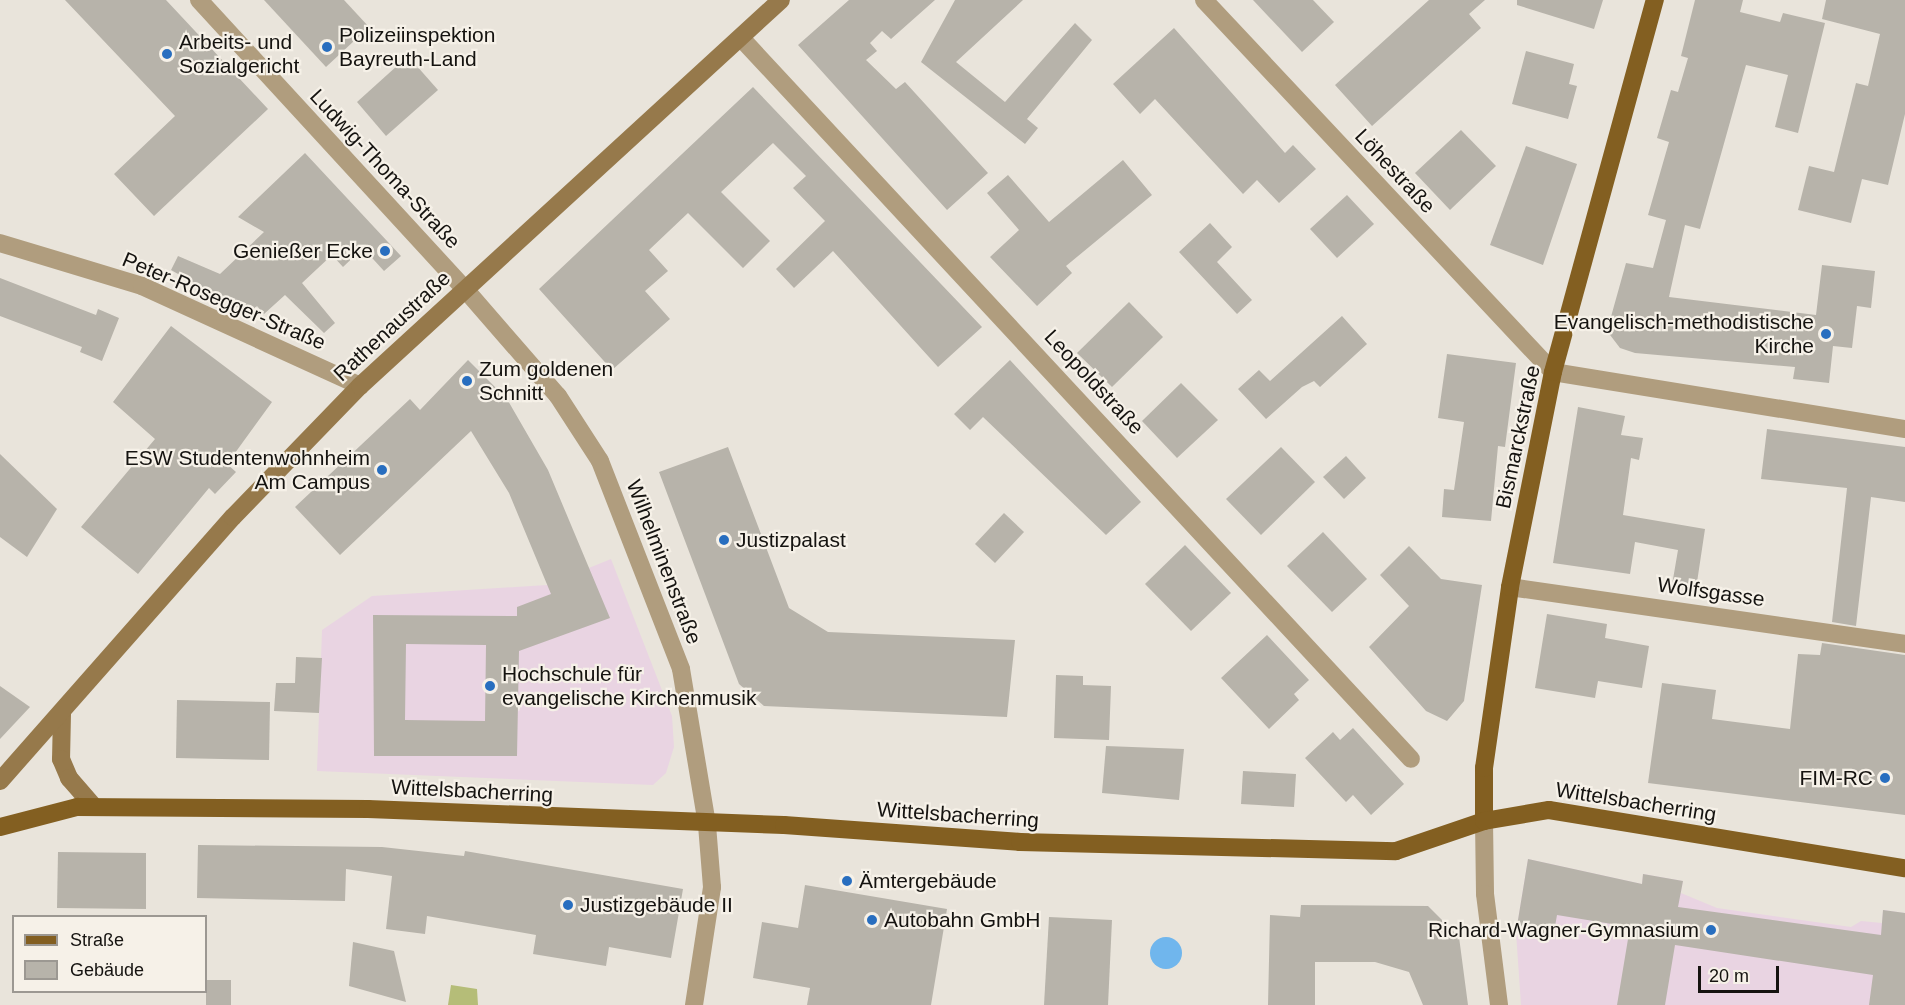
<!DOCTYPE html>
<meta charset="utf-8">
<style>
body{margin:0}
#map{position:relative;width:1905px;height:1005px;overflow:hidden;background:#e9e4db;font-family:Arial,sans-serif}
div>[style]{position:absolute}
.education>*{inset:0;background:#e9d4e2}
.green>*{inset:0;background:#b5bd78}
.water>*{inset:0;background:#70b6ed}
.round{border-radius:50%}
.building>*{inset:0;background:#b7b3aa}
.minor>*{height:18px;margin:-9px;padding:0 9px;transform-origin:9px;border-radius:9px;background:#b09d7e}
.tertiary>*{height:18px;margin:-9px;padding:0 9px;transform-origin:9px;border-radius:9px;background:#b09d7e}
.secondary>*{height:18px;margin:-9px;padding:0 9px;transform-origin:9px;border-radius:9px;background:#96794b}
.primary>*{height:18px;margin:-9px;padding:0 9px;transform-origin:9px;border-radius:9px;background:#835f21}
.dots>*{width:16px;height:16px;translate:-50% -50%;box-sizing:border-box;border:3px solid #f6f1e8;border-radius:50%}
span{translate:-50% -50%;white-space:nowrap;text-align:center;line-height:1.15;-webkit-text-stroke:4.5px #f6f1e8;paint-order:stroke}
.poi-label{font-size:21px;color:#151310}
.left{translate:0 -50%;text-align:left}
.right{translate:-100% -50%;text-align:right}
.street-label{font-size:21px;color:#151310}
.legend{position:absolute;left:12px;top:915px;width:195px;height:78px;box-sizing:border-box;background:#f6f1e8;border:2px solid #9c9892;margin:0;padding:8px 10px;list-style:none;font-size:18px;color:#151310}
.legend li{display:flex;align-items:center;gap:12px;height:30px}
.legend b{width:30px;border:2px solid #9c9892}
.scale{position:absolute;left:1698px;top:966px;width:81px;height:27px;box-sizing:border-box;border:3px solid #151310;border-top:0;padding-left:8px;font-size:18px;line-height:21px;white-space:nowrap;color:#151310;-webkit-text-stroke:4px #f6f1e8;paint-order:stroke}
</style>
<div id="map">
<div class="education">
<div style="clip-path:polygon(611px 559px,672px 716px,674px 747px,666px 773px,653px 785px,317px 771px,322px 630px,372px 596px,547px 585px)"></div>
<div style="clip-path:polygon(1528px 859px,1642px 884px,1643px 874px,1683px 881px,1681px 893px,1717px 908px,1851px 927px,1861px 921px,1882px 923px,1883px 910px,1905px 913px,1905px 1005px,1521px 1005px,1516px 932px)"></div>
</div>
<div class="green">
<div style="clip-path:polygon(451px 985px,477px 989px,478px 1005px,448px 1005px)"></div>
</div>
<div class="water">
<div class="round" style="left:1150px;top:937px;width:32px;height:32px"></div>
</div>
<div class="building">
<div style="clip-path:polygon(65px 0,166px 0,268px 109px,154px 216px,114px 174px,175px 116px)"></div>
<div style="clip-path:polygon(264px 0,344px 0,369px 27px,326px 67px)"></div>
<div style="clip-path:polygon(849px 0,935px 0,891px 39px,882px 31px,870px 43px,877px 51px,866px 60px,896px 89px,905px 82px,988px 173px,947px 210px,798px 45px)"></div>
<div style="clip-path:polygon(955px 0,1023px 0,956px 62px,1005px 102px,1075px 23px,1092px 40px,1027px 119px,1038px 128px,1025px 144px,921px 62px)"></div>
<div style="clip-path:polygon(1253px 0,1313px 0,1334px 22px,1302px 52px)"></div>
<div style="clip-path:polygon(1429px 0,1485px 0,1469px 14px,1481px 28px,1372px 126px,1335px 85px)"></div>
<div style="clip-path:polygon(1517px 0,1603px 0,1594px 29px,1517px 5px)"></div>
<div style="clip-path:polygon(1695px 0,1743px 0,1740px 12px,1780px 22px,1783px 13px,1825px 23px,1798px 133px,1775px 127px,1788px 75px,1746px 65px,1700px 229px,1685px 225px,1669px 297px,1816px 315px,1822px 265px,1875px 271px,1871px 308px,1857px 306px,1852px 348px,1833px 346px,1829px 383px,1793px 379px,1795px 367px,1635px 353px,1620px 348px,1607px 331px,1626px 263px,1653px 268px,1666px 220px,1648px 215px,1669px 142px,1657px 138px,1671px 90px,1678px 92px,1688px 58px,1681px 56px)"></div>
<div style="clip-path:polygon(1826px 0,1905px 0,1905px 114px,1888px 185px,1862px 179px,1851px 223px,1798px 210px,1809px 166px,1834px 172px,1856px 83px,1868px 86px,1880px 34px,1822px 19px)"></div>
<div style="clip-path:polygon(1174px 28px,1285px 153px,1293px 145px,1316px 169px,1279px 203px,1257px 180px,1243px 194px,1155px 99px,1140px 114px,1113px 84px)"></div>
<div style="clip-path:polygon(1526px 51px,1574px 64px,1569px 84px,1577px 86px,1568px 119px,1512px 104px)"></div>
<div style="clip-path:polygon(408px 56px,438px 90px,386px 136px,357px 102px)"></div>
<div style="clip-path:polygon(753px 87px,982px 327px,938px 367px,833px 251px,794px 288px,776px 269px,825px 221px,793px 188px,806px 176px,773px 143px,721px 192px,770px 241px,743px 268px,688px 213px,649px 250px,668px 271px,645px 291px,670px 319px,612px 370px,539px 289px)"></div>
<div style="clip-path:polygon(1461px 130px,1496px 166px,1450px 210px,1415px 173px)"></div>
<div style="clip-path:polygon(1526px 146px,1577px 164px,1543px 265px,1490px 245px)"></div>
<div style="clip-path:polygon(305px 153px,401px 256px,384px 271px,363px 248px,343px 267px,332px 255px,302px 283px,335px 323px,324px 333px,285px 295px,264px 314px,257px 306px,249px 314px,171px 270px,178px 256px,220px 274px,264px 232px,238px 217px)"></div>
<div style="clip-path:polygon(1123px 160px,1152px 195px,1066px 266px,1072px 273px,1037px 306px,990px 257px,1019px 230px,987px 193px,1008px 175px,1049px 222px)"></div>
<div style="clip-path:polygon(1347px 195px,1374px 224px,1337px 258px,1310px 229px)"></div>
<div style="clip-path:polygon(1210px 223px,1232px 247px,1217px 262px,1252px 300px,1237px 314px,1179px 252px)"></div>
<div style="clip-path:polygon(0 278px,96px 315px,98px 309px,119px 318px,102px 361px,80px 352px,82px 347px,0 316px)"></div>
<div style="clip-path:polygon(1129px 302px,1163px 337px,1112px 387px,1077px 353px)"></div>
<div style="clip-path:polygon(1342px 316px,1367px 344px,1320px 387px,1314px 381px,1302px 387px,1266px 419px,1238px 389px,1259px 370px,1270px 381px)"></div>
<div style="clip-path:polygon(171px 326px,272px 402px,227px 464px,236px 472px,215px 494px,209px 488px,138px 574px,81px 527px,155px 439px,113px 402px)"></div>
<div style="clip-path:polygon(1447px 354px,1516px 363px,1505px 447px,1498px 446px,1491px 521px,1442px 517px,1444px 489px,1454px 490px,1464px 422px,1438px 418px)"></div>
<div style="clip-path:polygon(evenodd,468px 360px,507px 399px,548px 470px,610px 618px,519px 651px,517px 756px,374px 756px,373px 615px,517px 616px,517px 607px,551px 594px,509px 493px,471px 431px,340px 555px,295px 507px,410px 399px,420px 410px,468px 360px,406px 644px,486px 645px,485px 721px,405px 720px,406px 644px)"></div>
<div style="clip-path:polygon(1010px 360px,1141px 502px,1106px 535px,983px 417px,970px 430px,954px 414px)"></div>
<div style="clip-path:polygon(1181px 383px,1218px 420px,1177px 458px,1142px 421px)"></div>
<div style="clip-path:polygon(1578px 407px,1625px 416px,1621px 435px,1643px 438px,1639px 460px,1631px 458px,1623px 515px,1705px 529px,1696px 589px,1672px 585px,1678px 550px,1635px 542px,1630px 574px,1553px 563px)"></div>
<div style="clip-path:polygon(1767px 429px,1905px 447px,1905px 502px,1871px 497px,1856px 626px,1832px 622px,1847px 488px,1761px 479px)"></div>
<div style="clip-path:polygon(728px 447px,789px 608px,828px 632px,1015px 640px,1007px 717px,764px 706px,739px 684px,659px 472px)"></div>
<div style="clip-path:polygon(1281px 447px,1315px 482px,1261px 535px,1226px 499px)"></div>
<div style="clip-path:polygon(0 454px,57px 509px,27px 557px,0 537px)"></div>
<div style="clip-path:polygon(1346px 456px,1366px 478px,1344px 499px,1323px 477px)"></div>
<div style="clip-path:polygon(1004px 513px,1024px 532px,995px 563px,975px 544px)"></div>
<div style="clip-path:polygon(1323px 532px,1367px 579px,1332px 612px,1287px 566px)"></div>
<div style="clip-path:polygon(1185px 545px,1231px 593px,1191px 631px,1145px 584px)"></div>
<div style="clip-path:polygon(1409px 546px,1441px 579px,1482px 585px,1464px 701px,1447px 721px,1426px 711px,1369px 647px,1409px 606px,1380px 575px)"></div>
<div style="clip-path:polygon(1547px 614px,1607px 624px,1605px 638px,1649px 646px,1642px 688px,1598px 681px,1595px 698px,1535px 688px)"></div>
<div style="clip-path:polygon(1267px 635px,1309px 680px,1294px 694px,1299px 700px,1269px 729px,1221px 678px)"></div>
<div style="clip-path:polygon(1822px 643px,1905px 655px,1905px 815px,1648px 783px,1662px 683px,1716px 690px,1712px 719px,1790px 729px,1798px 654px,1820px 655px)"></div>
<div style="clip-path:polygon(296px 657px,322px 658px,319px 713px,274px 711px,276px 683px,295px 683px)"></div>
<div style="clip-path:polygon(1056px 675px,1083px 676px,1083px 685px,1111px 686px,1109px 740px,1054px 738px)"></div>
<div style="clip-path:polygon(0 686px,30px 707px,0 739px)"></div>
<div style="clip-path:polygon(177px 700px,270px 702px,269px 760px,176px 758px)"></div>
<div style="clip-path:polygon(1353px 728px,1404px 784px,1371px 815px,1353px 795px,1346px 802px,1305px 758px,1333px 732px,1340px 740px)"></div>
<div style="clip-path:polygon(1106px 746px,1184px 749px,1179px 800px,1102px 793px)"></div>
<div style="clip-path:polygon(1243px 771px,1296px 774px,1294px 807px,1241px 804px)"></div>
<div style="clip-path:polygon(198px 845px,382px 847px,464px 856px,465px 851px,683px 889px,671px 958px,609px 947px,606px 966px,533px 954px,536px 935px,427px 916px,425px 934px,386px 929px,392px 876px,346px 869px,345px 901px,197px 898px)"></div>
<div style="clip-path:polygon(58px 852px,146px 853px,146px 909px,57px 908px)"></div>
<div style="clip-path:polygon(1528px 859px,1642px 884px,1643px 874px,1683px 881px,1678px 907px,1881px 935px,1883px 910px,1905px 913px,1905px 1005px,1869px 1005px,1873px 975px,1675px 945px,1665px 1005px,1617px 1005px,1630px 927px,1557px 915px,1553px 938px,1516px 932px)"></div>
<div style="clip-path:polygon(805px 885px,947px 909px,931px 1005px,807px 1005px,810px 988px,753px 978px,762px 922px,798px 928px)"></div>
<div style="clip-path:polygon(1301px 905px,1428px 906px,1459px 937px,1468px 1005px,1423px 1005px,1409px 972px,1375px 962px,1315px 962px,1315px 1005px,1268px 1005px,1270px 915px,1300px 917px)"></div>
<div style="clip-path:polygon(1049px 917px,1112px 920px,1108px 1005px,1044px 1005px)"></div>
<div style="clip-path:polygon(353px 942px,394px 951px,406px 1002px,349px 986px)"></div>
<div style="clip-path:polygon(206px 980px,231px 980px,231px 1005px,206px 1005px)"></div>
</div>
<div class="minor">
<div style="left:1204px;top:0;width:510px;rotate:46.83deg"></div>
<div style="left:1553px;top:372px;width:357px;rotate:9.2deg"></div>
<div style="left:741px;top:38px;width:984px;rotate:47.1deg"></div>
<div style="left:0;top:243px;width:148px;rotate:16.8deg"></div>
<div style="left:142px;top:286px;width:240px;rotate:24.6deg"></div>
<div style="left:1510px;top:587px;width:399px;rotate:8.2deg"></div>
<div style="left:1484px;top:821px;width:73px;rotate:89.2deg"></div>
<div style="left:1485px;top:894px;width:112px;rotate:82.8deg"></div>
<div style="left:694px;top:1005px;width:119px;rotate:-81.3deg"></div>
<div style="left:712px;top:887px;width:62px;rotate:-94.6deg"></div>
</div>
<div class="tertiary">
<div style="left:199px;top:0;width:391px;rotate:47.4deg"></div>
<div style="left:464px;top:288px;width:143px;rotate:49deg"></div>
<div style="left:558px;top:396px;width:77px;rotate:57.1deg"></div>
<div style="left:600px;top:461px;width:223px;rotate:68.7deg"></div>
<div style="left:681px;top:669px;width:158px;rotate:80.5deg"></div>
</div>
<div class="secondary">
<div style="left:62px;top:713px;width:46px;rotate:91.2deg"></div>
<div style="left:61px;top:759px;width:21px;rotate:67deg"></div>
<div style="left:69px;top:778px;width:38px;rotate:49deg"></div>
<div style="left:0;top:781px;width:352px;rotate:-48.6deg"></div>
<div style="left:233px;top:517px;width:182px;rotate:-45.9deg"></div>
<div style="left:360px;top:386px;width:571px;rotate:-42.52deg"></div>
</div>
<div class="primary">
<div style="left:1484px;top:821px;width:53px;rotate:-90deg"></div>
<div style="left:1484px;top:768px;width:183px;rotate:-81.8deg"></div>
<div style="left:1510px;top:587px;width:219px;rotate:-78.7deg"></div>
<div style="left:1553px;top:372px;width:386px;rotate:-74.7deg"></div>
<div style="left:0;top:827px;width:80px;rotate:-14.6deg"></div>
<div style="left:77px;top:807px;width:291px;rotate:0.4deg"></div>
<div style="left:368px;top:809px;width:416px;rotate:2.2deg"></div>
<div style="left:784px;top:825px;width:237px;rotate:4.1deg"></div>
<div style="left:1020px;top:842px;width:376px;rotate:1.4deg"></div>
<div style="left:1396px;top:851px;width:93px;rotate:-18.8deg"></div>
<div style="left:1484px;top:821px;width:66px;rotate:-9.6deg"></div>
<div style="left:1549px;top:810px;width:361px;rotate:9.3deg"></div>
</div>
<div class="dots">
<div style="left:327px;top:47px;background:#286ebf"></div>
<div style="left:167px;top:54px;background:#286ebf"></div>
<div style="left:385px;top:251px;background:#286ebf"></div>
<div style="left:1826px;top:334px;background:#286ebf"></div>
<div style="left:467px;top:381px;background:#286ebf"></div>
<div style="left:382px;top:470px;background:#286ebf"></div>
<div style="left:724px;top:540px;background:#286ebf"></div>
<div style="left:490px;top:686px;background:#286ebf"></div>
<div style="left:1885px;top:778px;background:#286ebf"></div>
<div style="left:847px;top:881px;background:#286ebf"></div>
<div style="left:568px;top:905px;background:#286ebf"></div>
<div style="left:872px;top:920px;background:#286ebf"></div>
<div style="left:1711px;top:930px;background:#286ebf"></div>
</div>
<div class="poi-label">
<span class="left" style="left:339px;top:47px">Polizeiinspektion<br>Bayreuth-Land</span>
<span class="left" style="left:179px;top:54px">Arbeits- und<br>Sozialgericht</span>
<span class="right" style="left:373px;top:251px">Genießer Ecke</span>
<span class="right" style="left:1814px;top:334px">Evangelisch-methodistische<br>Kirche</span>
<span class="left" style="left:479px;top:381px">Zum goldenen<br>Schnitt</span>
<span class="right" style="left:370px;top:470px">ESW Studentenwohnheim<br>Am Campus</span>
<span class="left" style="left:736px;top:540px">Justizpalast</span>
<span class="left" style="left:502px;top:686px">Hochschule für<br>evangelische Kirchenmusik</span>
<span class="right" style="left:1873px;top:778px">FIM-RC</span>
<span class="left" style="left:859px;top:881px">Ämtergebäude</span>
<span class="left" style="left:580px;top:905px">Justizgebäude II</span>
<span class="left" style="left:884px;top:920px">Autobahn GmbH</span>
<span class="right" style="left:1699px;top:930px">Richard-Wagner-Gymnasium</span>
</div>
<div class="street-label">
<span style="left:385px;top:169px;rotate:47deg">Ludwig-Thoma-Straße</span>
<span style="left:1395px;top:171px;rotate:47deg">Löhestraße</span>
<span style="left:224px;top:301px;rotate:23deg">Peter-Rosegger-Straße</span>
<span style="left:392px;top:326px;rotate:-43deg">Rathenaustraße</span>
<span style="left:1094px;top:382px;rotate:47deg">Leopoldstraße</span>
<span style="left:1518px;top:437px;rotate:-78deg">Bismarckstraße</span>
<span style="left:664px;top:562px;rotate:69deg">Wilhelminenstraße</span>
<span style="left:1711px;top:592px;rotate:8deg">Wolfsgasse</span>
<span style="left:472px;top:791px;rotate:3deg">Wittelsbacherring</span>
<span style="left:1636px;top:802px;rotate:9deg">Wittelsbacherring</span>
<span style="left:958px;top:815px;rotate:4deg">Wittelsbacherring</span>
</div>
<ul class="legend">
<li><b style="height:8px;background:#835f21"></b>Straße</li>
<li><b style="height:16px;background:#b7b3aa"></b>Gebäude</li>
</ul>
<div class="scale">20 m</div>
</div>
